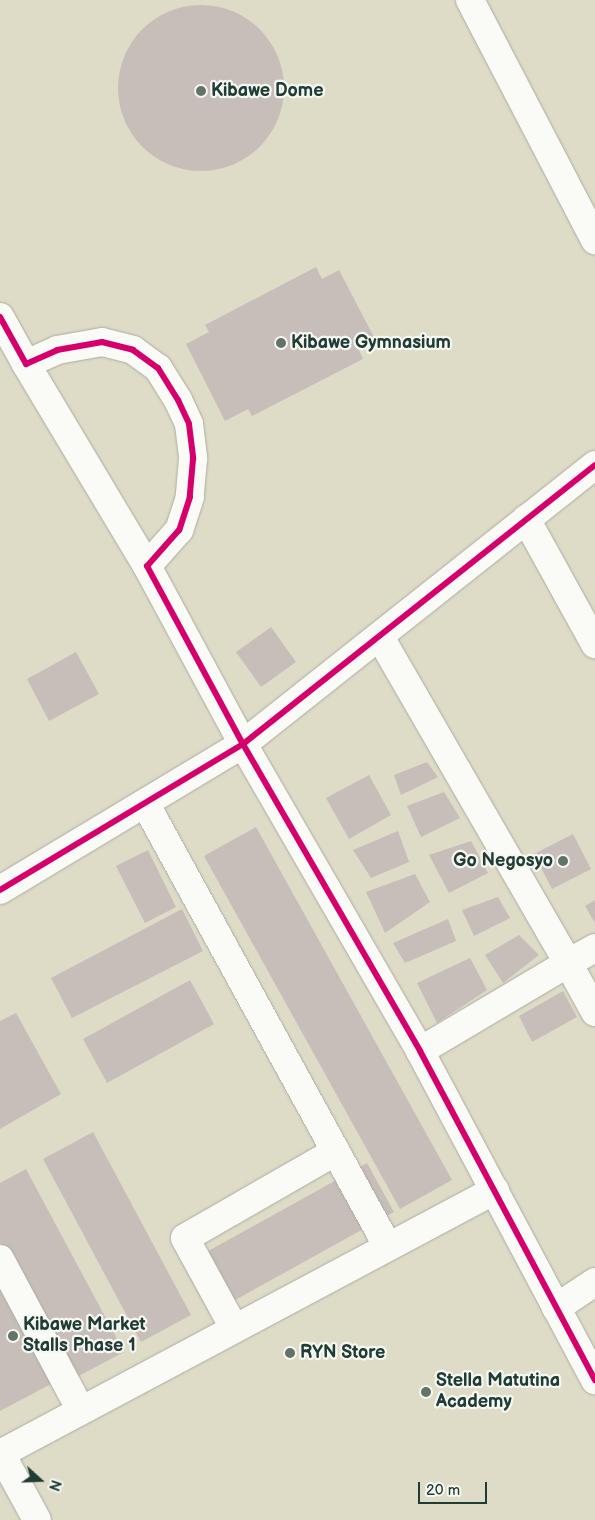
<!DOCTYPE html>
<style>
body{margin:0}
#map{position:relative;width:595px;height:1520px;overflow:hidden;background:#dedbc7;font-family:"Balsamiq Sans",sans-serif}
div>[style]{position:absolute}
.building>*{inset:0;background:#c7beba}
.round{border-radius:50%}
.roads{filter:drop-shadow(0 0 1px #acada0) drop-shadow(0 0 1px #acada0)}
.minor>*{height:28px;margin:-14px;padding:0 14px;transform-origin:14px;border-radius:14px;background:#fafaf7}
.cycleway>*{height:6px;margin:-3px;padding:0 3px;transform-origin:3px;border-radius:3px;background:#d6006c}
.dots>*{width:14px;height:14px;translate:-50% -50%;box-sizing:border-box;border:2px solid #f6f6f2;border-radius:50%}
span{translate:-50% -50%;white-space:nowrap;text-align:center;line-height:1.15;-webkit-text-stroke:4.5px #f6f6f2;paint-order:stroke}
.poi-label{font-size:18px;color:#1f3d34;font-weight:700}
.left{translate:0 -50%;text-align:left}
.right{translate:-100% -50%;text-align:right}
.north{position:absolute;left:15px;top:1455px;width:50px;height:50px;-webkit-text-stroke:4px #f6f6f2;paint-order:stroke;rotate:110deg;font-size:14px;font-weight:700;line-height:20px;text-align:center;color:#1f3d34}
.north::after{content:'';display:block;margin:auto;width:18px;height:22px;background:#1f3d34;clip-path:polygon(50% 0,100% 100%,50% 72%,0 100%)}
.scale{position:absolute;left:418px;top:1482px;width:69px;height:22px;box-sizing:border-box;border:2px solid #1f3d34;border-top:0;padding-left:6px;font-size:15px;line-height:18px;white-space:nowrap;color:#1f3d34;-webkit-text-stroke:4px #f6f6f2;paint-order:stroke}
</style>
<div id="map">
<div class="building">
<div class="round" style="left:118px;top:5px;width:166px;height:166px"></div>
<div style="clip-path:polygon(316px 267px,322px 279px,339px 270px,376px 341px,359px 350px,363px 359px,252px 416px,248px 409px,225px 421px,186px 344px,209px 332px,205px 325px)"></div>
<div style="clip-path:polygon(271px 627px,296px 662px,261px 687px,236px 652px)"></div>
<div style="clip-path:polygon(76px 652px,99px 694px,49px 721px,27px 679px)"></div>
<div style="clip-path:polygon(427px 762px,438px 777px,401px 795px,394px 775px)"></div>
<div style="clip-path:polygon(369px 775px,391px 815px,349px 839px,326px 798px)"></div>
<div style="clip-path:polygon(444px 792px,460px 818px,421px 837px,407px 806px)"></div>
<div style="clip-path:polygon(256px 827px,452px 1180px,400px 1209px,204px 856px)"></div>
<div style="clip-path:polygon(398px 831px,409px 862px,371px 878px,353px 850px)"></div>
<div style="clip-path:polygon(573px 834px,591px 869px,552px 889px,534px 854px)"></div>
<div style="clip-path:polygon(471px 841px,488px 873px,449px 893px,429px 855px)"></div>
<div style="clip-path:polygon(148px 850px,176px 907px,145px 923px,116px 866px)"></div>
<div style="clip-path:polygon(415px 874px,430px 902px,385px 933px,366px 892px)"></div>
<div style="clip-path:polygon(498px 897px,510px 918px,474px 936px,462px 910px)"></div>
<div style="clip-path:polygon(595px 900px,595px 923px,585px 906px)"></div>
<div style="clip-path:polygon(182px 909px,203px 951px,72px 1018px,51px 978px)"></div>
<div style="clip-path:polygon(448px 919px,456px 941px,405px 963px,393px 943px)"></div>
<div style="clip-path:polygon(519px 935px,539px 955px,503px 983px,485px 955px)"></div>
<div style="clip-path:polygon(470px 958px,487px 990px,437px 1023px,417px 983px)"></div>
<div style="clip-path:polygon(190px 980px,214px 1024px,107px 1083px,83px 1039px)"></div>
<div style="clip-path:polygon(563px 991px,577px 1017px,532px 1042px,519px 1016px)"></div>
<div style="clip-path:polygon(16px 1013px,61px 1094px,0 1129px,0 1021px)"></div>
<div style="clip-path:polygon(93px 1132px,191px 1315px,141px 1342px,43px 1159px)"></div>
<div style="clip-path:polygon(367px 1163px,394px 1212px,210px 1314px,183px 1265px)"></div>
<div style="clip-path:polygon(26px 1169px,124px 1352px,73px 1379px,0 1242px,0 1183px)"></div>
<div style="clip-path:polygon(0 1287px,51px 1384px,0 1411px)"></div>
</div>
<div class="roads">
<div class="minor">
<div style="left:470px;top:0;width:271px;rotate:62.5deg"></div>
<div style="left:0;top:317px;width:54px;rotate:61deg"></div>
<div style="left:26px;top:364px;width:34px;rotate:-24deg"></div>
<div style="left:57px;top:350px;width:46px;rotate:-10.1deg"></div>
<div style="left:102px;top:342px;width:32px;rotate:14deg"></div>
<div style="left:133px;top:350px;width:31px;rotate:36deg"></div>
<div style="left:158px;top:368px;width:38px;rotate:58deg"></div>
<div style="left:178px;top:400px;width:26px;rotate:65deg"></div>
<div style="left:189px;top:424px;width:35px;rotate:83deg"></div>
<div style="left:193px;top:459px;width:38px;rotate:95deg"></div>
<div style="left:190px;top:497px;width:35px;rotate:108deg"></div>
<div style="left:179px;top:530px;width:48px;rotate:131.6deg"></div>
<div style="left:147px;top:566px;width:202px;rotate:61.7deg"></div>
<div style="left:243px;top:744px;width:354px;rotate:60deg"></div>
<div style="left:420px;top:1051px;width:373px;rotate:62deg"></div>
<div style="left:26px;top:364px;width:235px;rotate:59.1deg"></div>
<div style="left:526px;top:519px;width:143px;rotate:61.1deg"></div>
<div style="left:380px;top:637px;width:376px;rotate:60deg"></div>
<div style="left:568px;top:963px;width:31px;rotate:-29deg"></div>
<div style="left:145px;top:803px;width:506px;rotate:61.31deg"></div>
<div style="left:0;top:890px;width:283px;rotate:-31deg"></div>
<div style="left:243px;top:744px;width:449px;rotate:-38.4deg"></div>
<div style="left:420px;top:1051px;width:172px;rotate:-30.7deg"></div>
<div style="left:568px;top:963px;width:56px;rotate:61.1deg"></div>
<div style="left:0;top:1259px;width:170px;rotate:61.9deg"></div>
<div style="left:556px;top:1308px;width:47px;rotate:-33.7deg"></div>
<div style="left:234px;top:1328px;width:102px;rotate:-118.6deg"></div>
<div style="left:185px;top:1238px;width:174px;rotate:-29.9deg"></div>
<div style="left:0;top:1452px;width:77px;rotate:61.4deg"></div>
<div style="left:0;top:1454px;width:561px;rotate:-28.07deg"></div>
</div>
</div>
<div class="cycleway">
<div style="left:0;top:317px;width:54px;rotate:61deg"></div>
<div style="left:26px;top:364px;width:34px;rotate:-24deg"></div>
<div style="left:57px;top:350px;width:46px;rotate:-10.1deg"></div>
<div style="left:102px;top:342px;width:32px;rotate:14deg"></div>
<div style="left:133px;top:350px;width:31px;rotate:36deg"></div>
<div style="left:158px;top:368px;width:38px;rotate:58deg"></div>
<div style="left:178px;top:400px;width:26px;rotate:65deg"></div>
<div style="left:189px;top:424px;width:35px;rotate:83deg"></div>
<div style="left:193px;top:459px;width:38px;rotate:95deg"></div>
<div style="left:190px;top:497px;width:35px;rotate:108deg"></div>
<div style="left:179px;top:530px;width:48px;rotate:131.6deg"></div>
<div style="left:147px;top:566px;width:202px;rotate:61.7deg"></div>
<div style="left:243px;top:744px;width:354px;rotate:60deg"></div>
<div style="left:420px;top:1051px;width:373px;rotate:62deg"></div>
<div style="left:0;top:890px;width:283px;rotate:-31deg"></div>
<div style="left:243px;top:744px;width:449px;rotate:-38.4deg"></div>
</div>
<div class="dots">
<div style="left:201px;top:91px;background:#627467"></div>
<div style="left:281px;top:343px;background:#627467"></div>
<div style="left:563px;top:861px;background:#627467"></div>
<div style="left:13px;top:1336px;background:#627467"></div>
<div style="left:290px;top:1353px;background:#627467"></div>
<div style="left:426px;top:1392px;background:#627467"></div>
</div>
<div class="poi-label">
<span class="left" style="left:211px;top:91px">Kibawe Dome</span>
<span class="left" style="left:291px;top:343px">Kibawe Gymnasium</span>
<span class="right" style="left:553px;top:861px">Go Negosyo</span>
<span class="left" style="left:23px;top:1336px">Kibawe Market<br>Stalls Phase 1</span>
<span class="left" style="left:300px;top:1353px">RYN Store</span>
<span class="left" style="left:436px;top:1392px">Stella Matutina<br>Academy</span>
</div>
<div class="north">N</div>
<div class="scale">20 m</div>
</div>
